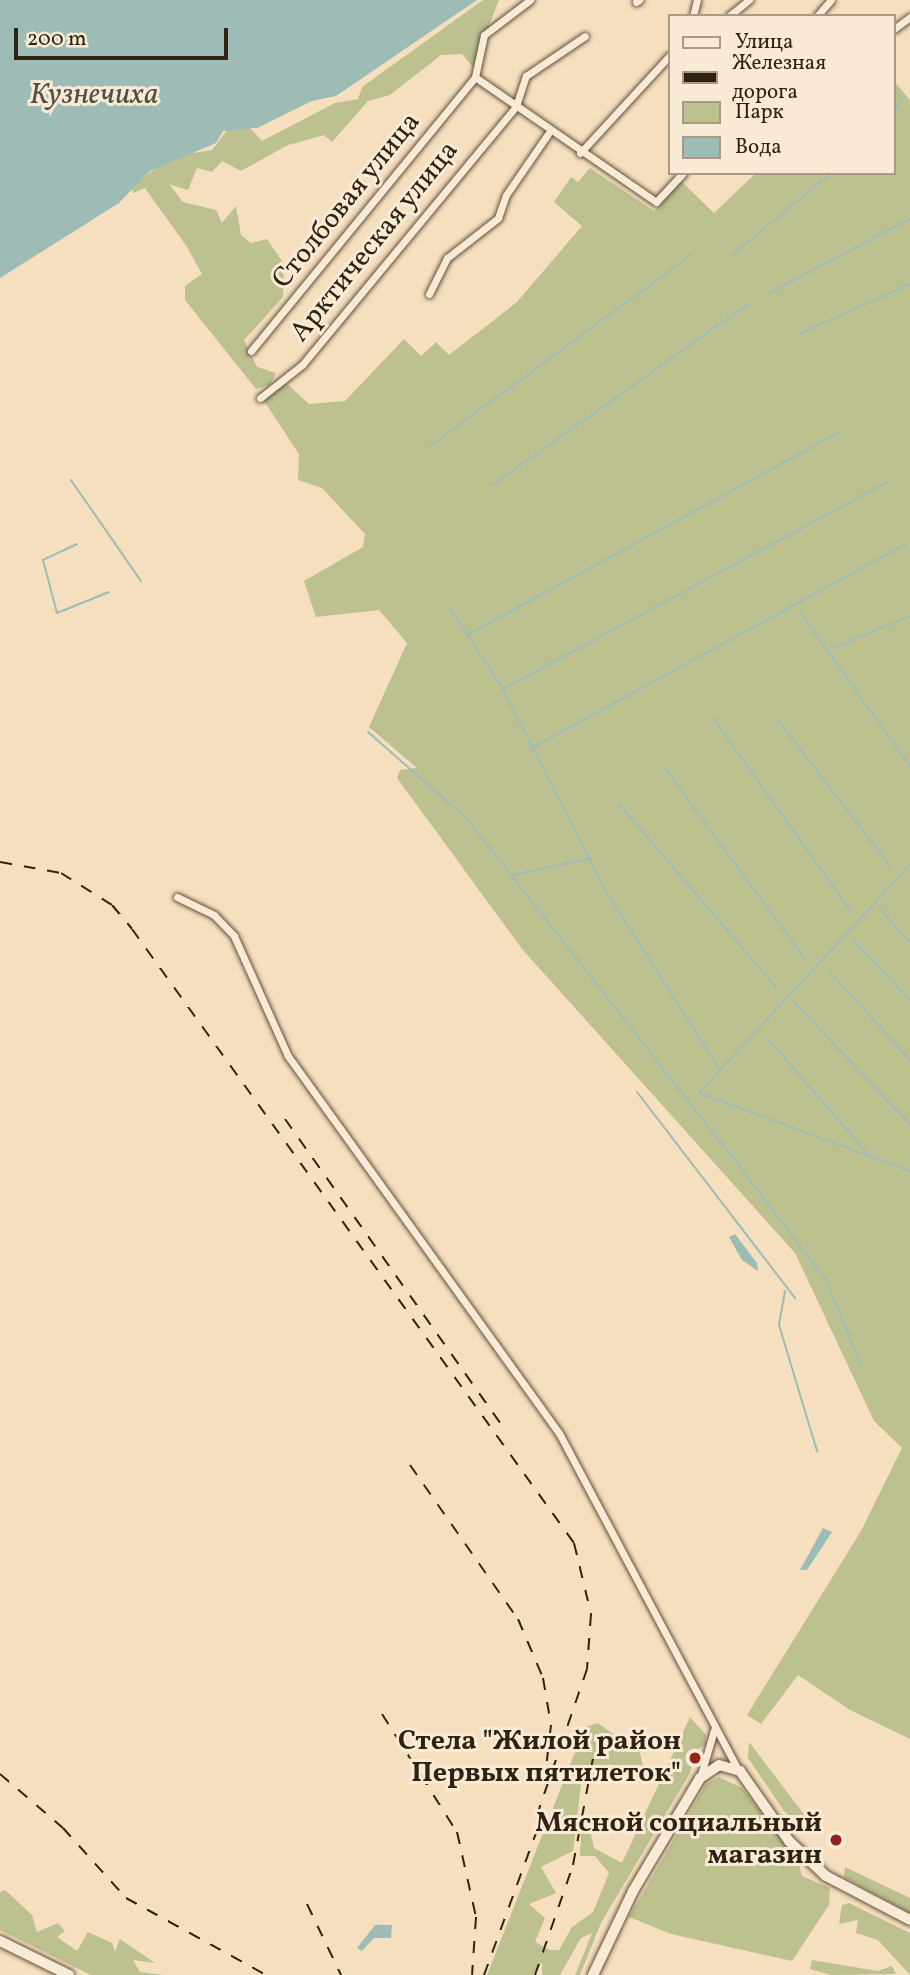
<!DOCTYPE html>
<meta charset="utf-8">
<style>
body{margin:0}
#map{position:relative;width:910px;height:1975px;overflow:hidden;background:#f6dfbe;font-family:Vollkorn,serif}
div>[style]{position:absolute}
.green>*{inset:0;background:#bdc190}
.water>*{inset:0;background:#9dbcb6}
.stream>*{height:2px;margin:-1px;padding:0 1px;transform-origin:1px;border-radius:1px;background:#9dbcb6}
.roads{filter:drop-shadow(0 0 2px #60513d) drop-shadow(0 0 2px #60513d)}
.street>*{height:7px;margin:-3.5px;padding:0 3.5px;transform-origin:3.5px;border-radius:3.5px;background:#f9ead5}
.secondary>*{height:10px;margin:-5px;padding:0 5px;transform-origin:5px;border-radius:5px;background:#f9ead5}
.rail>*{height:2px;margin-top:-1px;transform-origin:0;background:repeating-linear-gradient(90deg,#2e2212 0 12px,transparent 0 24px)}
.dots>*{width:19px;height:19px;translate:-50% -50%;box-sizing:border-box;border:4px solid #f9ead5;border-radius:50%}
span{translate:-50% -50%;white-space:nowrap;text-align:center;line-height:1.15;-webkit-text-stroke:6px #f9ead5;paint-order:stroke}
.street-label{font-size:28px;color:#2e2212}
.poi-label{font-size:28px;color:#2e2212;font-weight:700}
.right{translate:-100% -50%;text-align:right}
.water-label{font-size:30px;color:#4f5043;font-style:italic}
.legend{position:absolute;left:668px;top:14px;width:228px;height:161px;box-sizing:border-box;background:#f9ead5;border:2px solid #a89a87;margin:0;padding:9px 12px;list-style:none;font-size:21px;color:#2e2212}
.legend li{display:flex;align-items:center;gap:14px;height:35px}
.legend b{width:35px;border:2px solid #a89a87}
.scale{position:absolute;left:14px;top:28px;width:214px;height:32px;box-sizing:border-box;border:4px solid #2e2212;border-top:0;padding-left:9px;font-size:21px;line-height:24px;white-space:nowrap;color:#2e2212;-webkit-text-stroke:5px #f9ead5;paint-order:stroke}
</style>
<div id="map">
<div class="green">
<div style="clip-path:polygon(483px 0,499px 0,473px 67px,462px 54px,441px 55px,390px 95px,368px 101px,332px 142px,324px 135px,288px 145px,241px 171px,222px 161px,212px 172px,197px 168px,188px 190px,169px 184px,183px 202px,216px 210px,222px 223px,236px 206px,241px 235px,251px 243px,267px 239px,284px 264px,283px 297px,244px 340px,257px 367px,276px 373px,270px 385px,256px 389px,185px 300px,185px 286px,202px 274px,187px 247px,145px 188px,133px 193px,131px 185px,175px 156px,212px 150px,228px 129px,250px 128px,262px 141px,335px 103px,358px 99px,362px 87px)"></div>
<div style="clip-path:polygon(894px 81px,910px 100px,910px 1739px,850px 1710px,798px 1675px,761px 1724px,747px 1715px,861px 1531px,902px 1448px,874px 1421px,795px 1253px,522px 949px,397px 778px,400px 770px,417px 768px,369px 727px,407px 643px,379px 610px,316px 617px,304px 581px,363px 547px,365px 534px,322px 488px,298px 480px,299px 454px,262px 398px,285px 382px,309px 404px,345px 401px,404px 339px,421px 356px,436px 342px,449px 355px,517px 302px,582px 226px,554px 202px,571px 177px,578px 182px,590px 168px,654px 211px,681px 181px,714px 213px,756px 173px,894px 173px)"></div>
<div style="clip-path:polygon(690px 1717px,706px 1735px,705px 1745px,696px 1750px,690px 1773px,601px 1923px,580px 1975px,575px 1975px,592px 1933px,581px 1938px,560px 1975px,542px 1975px,542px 1962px,535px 1975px,487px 1975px,585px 1727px,598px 1723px,616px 1736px,636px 1737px,644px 1770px,635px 1777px,610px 1764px,581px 1784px,573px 1851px,541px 1867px,556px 1893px,529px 1904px,545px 1918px,535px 1942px,550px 1950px,559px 1950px,572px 1927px,593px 1912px,609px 1873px,595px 1856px,580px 1856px,581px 1831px,590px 1830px,594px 1848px,622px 1863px)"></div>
<div style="clip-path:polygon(749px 1742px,806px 1817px,805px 1820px,796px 1822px,784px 1811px,748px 1758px)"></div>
<div style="clip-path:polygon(719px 1777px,742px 1788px,797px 1858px,802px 1876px,830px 1888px,829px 1905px,792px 1961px,671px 1934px,629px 1917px,706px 1784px)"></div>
<div style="clip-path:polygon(845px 1867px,910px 1898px,910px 1913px,844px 1877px)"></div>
<div style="clip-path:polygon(5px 1890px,32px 1915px,37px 1932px,58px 1923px,65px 1931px,57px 1937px,77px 1951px,88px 1932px,112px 1943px,115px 1952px,120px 1939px,155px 1963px,133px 1960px,140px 1972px,163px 1975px,91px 1975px,0 1930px,0 1892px)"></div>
<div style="clip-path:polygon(849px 1903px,910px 1933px,910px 1975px,878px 1940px,856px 1933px,858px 1920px,839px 1924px,842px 1905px)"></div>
<div style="clip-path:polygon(812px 1960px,878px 1971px,892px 1966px,896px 1974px,831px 1975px,810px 1969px)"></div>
</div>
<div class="water">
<div style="clip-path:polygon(0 0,477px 0,336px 96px,312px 101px,257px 128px,223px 131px,216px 143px,150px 171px,119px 203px,0 278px)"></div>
<div style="clip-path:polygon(735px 1234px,757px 1263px,758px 1271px,742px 1260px,729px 1237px)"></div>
<div style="clip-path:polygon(823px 1528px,832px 1532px,807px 1570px,800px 1570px)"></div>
<div style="clip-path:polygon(375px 1925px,392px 1925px,391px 1938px,374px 1938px,362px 1951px,357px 1948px)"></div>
</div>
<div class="stream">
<div style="left:894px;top:113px;width:16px;rotate:-60deg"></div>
<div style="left:731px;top:256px;width:130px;rotate:-39.7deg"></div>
<div style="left:767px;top:294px;width:161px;rotate:-27.7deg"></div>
<div style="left:801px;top:333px;width:120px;rotate:-24.2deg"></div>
<div style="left:430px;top:446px;width:325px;rotate:-36.2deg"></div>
<div style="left:71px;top:480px;width:123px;rotate:55.3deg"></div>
<div style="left:491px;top:486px;width:316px;rotate:-35.3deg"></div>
<div style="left:77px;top:544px;width:38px;rotate:155deg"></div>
<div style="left:43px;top:560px;width:55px;rotate:75.2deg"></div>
<div style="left:57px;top:613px;width:56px;rotate:-22deg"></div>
<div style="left:450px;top:608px;width:97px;rotate:56.8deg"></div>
<div style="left:503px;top:689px;width:225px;rotate:63.1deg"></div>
<div style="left:605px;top:890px;width:211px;rotate:57.4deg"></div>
<div style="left:800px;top:612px;width:189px;rotate:54.5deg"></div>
<div style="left:469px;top:634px;width:422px;rotate:-28.6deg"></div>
<div style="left:833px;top:648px;width:83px;rotate:-22.6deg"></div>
<div style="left:503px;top:689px;width:437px;rotate:-28.3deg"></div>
<div style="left:713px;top:718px;width:236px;rotate:54.5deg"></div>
<div style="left:777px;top:719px;width:187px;rotate:52.4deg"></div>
<div style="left:368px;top:732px;width:133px;rotate:41.3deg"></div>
<div style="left:468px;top:820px;width:415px;rotate:51.9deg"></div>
<div style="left:724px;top:1146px;width:168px;rotate:52.7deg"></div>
<div style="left:826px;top:1280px;width:92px;rotate:67.6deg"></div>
<div style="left:530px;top:749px;width:428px;rotate:-28.6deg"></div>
<div style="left:664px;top:767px;width:238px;rotate:53.7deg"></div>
<div style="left:619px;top:804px;width:241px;rotate:49.4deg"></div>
<div style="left:910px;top:865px;width:311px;rotate:132.8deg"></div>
<div style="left:699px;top:1093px;width:225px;rotate:20.3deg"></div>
<div style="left:512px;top:875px;width:82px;rotate:-12deg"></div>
<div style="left:881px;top:910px;width:44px;rotate:48.7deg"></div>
<div style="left:853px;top:940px;width:83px;rotate:46.5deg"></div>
<div style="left:830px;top:972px;width:119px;rotate:47.7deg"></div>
<div style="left:795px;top:1003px;width:167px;rotate:46.5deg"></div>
<div style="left:767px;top:1038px;width:155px;rotate:48.9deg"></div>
<div style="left:637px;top:1092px;width:260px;rotate:52.5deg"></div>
<div style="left:785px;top:1291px;width:35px;rotate:100deg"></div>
<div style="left:779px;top:1325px;width:132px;rotate:73.2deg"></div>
</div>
<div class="roads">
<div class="street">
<div style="left:636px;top:2px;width:4px;rotate:-34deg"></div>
<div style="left:693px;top:16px;width:16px;rotate:-76deg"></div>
<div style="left:729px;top:16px;width:26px;rotate:-39deg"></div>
<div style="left:817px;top:16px;width:21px;rotate:-49deg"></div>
<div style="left:894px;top:29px;width:20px;rotate:-37deg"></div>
<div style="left:475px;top:77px;width:220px;rotate:34.6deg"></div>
<div style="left:656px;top:202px;width:40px;rotate:-47deg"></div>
<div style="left:475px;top:77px;width:43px;rotate:-77.9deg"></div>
<div style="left:484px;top:35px;width:58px;rotate:-37.3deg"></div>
<div style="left:580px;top:153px;width:133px;rotate:-47.4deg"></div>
<div style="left:429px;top:294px;width:40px;rotate:-63.4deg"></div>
<div style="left:447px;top:258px;width:65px;rotate:-38.1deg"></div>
<div style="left:498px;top:218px;width:24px;rotate:-71deg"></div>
<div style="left:506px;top:195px;width:74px;rotate:-55.5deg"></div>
<div style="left:251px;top:351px;width:354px;rotate:-50.7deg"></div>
<div style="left:260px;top:398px;width:53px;rotate:-38.2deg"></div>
<div style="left:302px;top:365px;width:336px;rotate:-50.4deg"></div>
<div style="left:516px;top:106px;width:32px;rotate:-72deg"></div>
<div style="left:526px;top:76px;width:71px;rotate:-34.1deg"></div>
<div style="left:177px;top:897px;width:41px;rotate:25.9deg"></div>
<div style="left:214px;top:915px;width:29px;rotate:46deg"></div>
<div style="left:234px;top:936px;width:132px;rotate:65.8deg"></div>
<div style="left:288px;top:1056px;width:464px;rotate:54.3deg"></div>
<div style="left:559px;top:1433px;width:383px;rotate:62deg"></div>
<div style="left:700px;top:1778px;width:50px;rotate:-73.7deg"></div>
</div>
<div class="secondary">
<div style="left:0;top:1941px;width:77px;rotate:26.2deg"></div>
<div style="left:593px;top:1975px;width:93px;rotate:-64.5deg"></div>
<div style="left:633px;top:1891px;width:131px;rotate:-59.3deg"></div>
<div style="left:700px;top:1778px;width:23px;rotate:-34deg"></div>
<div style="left:719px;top:1765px;width:22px;rotate:16deg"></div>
<div style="left:740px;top:1771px;width:85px;rotate:55deg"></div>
<div style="left:789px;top:1841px;width:51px;rotate:43.4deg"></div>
<div style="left:826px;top:1876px;width:95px;rotate:27.6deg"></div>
</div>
</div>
<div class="rail">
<div style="left:0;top:862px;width:62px;rotate:10.2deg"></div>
<div style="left:61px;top:873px;width:60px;rotate:32.1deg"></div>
<div style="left:112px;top:905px;width:31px;rotate:50deg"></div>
<div style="left:132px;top:929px;width:757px;rotate:54.25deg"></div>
<div style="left:574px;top:1543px;width:73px;rotate:76.5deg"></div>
<div style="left:591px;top:1614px;width:55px;rotate:94.2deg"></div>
<div style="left:587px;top:1669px;width:161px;rotate:108.9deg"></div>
<div style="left:285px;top:1119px;width:375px;rotate:54.7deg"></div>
<div style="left:410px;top:1465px;width:188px;rotate:55deg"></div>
<div style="left:518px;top:1619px;width:64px;rotate:67deg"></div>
<div style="left:543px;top:1678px;width:48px;rotate:80.3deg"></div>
<div style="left:551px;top:1725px;width:52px;rotate:96.6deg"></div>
<div style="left:382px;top:1714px;width:140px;rotate:57.6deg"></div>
<div style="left:457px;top:1832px;width:87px;rotate:77.4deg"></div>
<div style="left:476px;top:1917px;width:58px;rotate:93.9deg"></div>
<div style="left:0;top:1774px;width:83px;rotate:40.6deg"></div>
<div style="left:63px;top:1828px;width:94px;rotate:48deg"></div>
<div style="left:126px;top:1898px;width:160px;rotate:28.8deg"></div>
<div style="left:307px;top:1904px;width:79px;rotate:64.4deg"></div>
<div style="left:484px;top:1975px;width:171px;rotate:-69.9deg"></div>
<div style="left:535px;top:1975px;width:116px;rotate:-70.9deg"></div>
<div style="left:573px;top:1865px;width:109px;rotate:-79.4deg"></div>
</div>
<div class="dots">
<div style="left:695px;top:1758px;background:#8f2418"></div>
<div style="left:836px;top:1840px;background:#8f2418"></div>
</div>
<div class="street-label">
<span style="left:347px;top:201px;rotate:-51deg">Столбовая улица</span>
<span style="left:375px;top:242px;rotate:-51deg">Арктическая улица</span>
</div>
<div class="poi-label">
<span class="right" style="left:681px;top:1758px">Стела "Жилой район<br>Первых пятилеток"</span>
<span class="right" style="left:822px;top:1840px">Мясной социальный<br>магазин</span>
</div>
<div class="water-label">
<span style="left:94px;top:95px">Кузнечиха</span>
</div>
<ul class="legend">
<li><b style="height:9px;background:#f9ead5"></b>Улица</li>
<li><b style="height:9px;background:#2e2212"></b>Железная дорога</li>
<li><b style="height:19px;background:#bdc190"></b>Парк</li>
<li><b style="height:19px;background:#9dbcb6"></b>Вода</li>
</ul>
<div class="scale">200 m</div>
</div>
